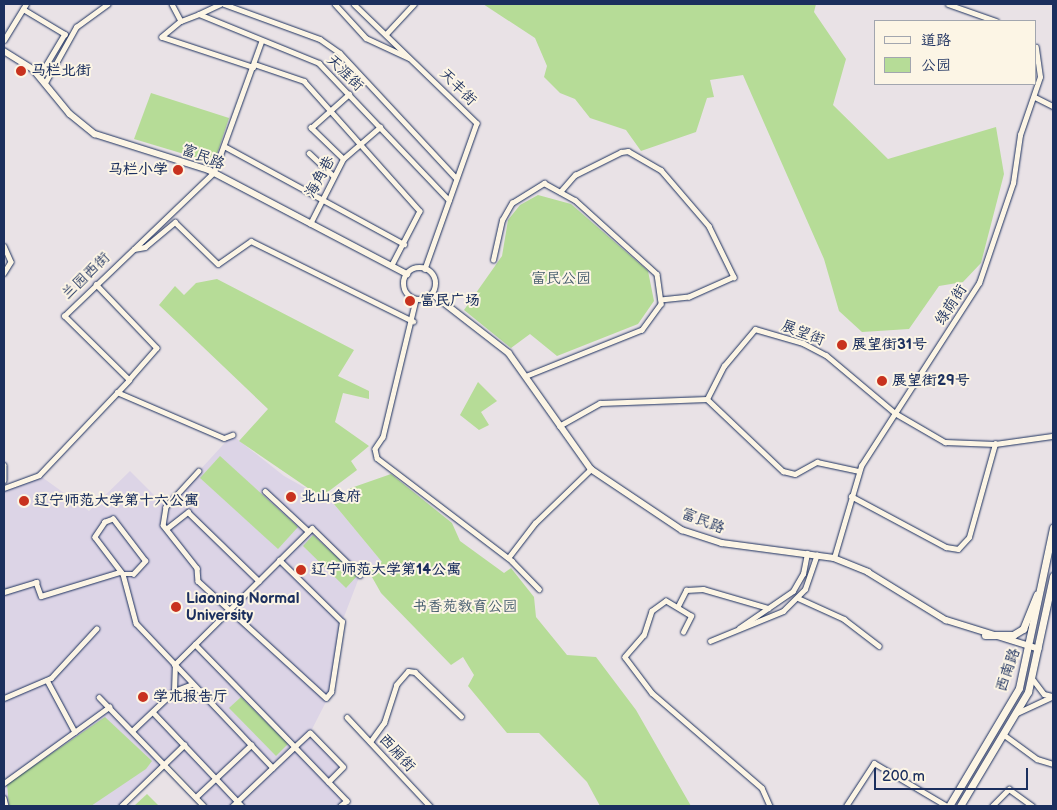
<!DOCTYPE html>
<meta charset="utf-8">
<style>
body{margin:0}
#map{position:relative;width:1057px;height:810px;overflow:hidden;background:#e9e2e6;font-family:"Balsamiq Sans","LXGW WenKai TC",sans-serif}
div>[style]{position:absolute}
.built>*{inset:0;background:#dcd4e6}
.green>*{inset:0;background:#b6dc97}
.roads{filter:drop-shadow(0 0 1px #1b2f5e) drop-shadow(0 0 1px #1b2f5e)}
.minor>*{height:4.5px;margin:-2.25px;padding:0 2.25px;transform-origin:2.25px;border-radius:2.25px;background:#fcf5e5}
.tertiary>*{height:5.5px;margin:-2.75px;padding:0 2.75px;transform-origin:2.75px;border-radius:2.75px;background:#fcf5e5}
.tertiary>.ring{margin:-2.75px;padding:0;box-sizing:content-box;background:none;border:5.5px solid #fcf5e5;border-radius:50%}
.primary>*{height:7px;margin:-3.5px;padding:0 3.5px;transform-origin:3.5px;border-radius:3.5px;background:#fcf5e5}
.dots>*{width:14px;height:14px;translate:-50% -50%;box-sizing:border-box;border:2px solid #fcf5e5;border-radius:50%}
span{translate:-50% -50%;white-space:nowrap;text-align:center;line-height:1.15;-webkit-text-stroke:4px #fcf5e5;paint-order:stroke}
.poi-label{font-size:15px;color:#1b2f5e;font-weight:700}
.left{translate:0 -50%;text-align:left}
.right{translate:-100% -50%;text-align:right}
.street-label{font-size:15px;color:#1b2f5e}
.park-label{font-size:15px;color:#425a6c}
.frame{position:absolute;inset:0;border:5px solid #1b2f5e;pointer-events:none}
.legend{position:absolute;left:874px;top:20px;width:162px;height:65px;box-sizing:border-box;background:#fcf5e5;border:1px solid #a2a6af;margin:0;padding:6px 9px;list-style:none;font-size:15px;color:#1b2f5e}
.legend li{display:flex;align-items:center;gap:10px;height:25px}
.legend b{width:25px;border:1px solid #a2a6af}
.scale{position:absolute;left:874px;top:768px;width:154px;height:22px;box-sizing:border-box;border:2px solid #1b2f5e;border-top:0;padding-left:6px;font-size:15px;line-height:18px;white-space:nowrap;color:#1b2f5e;-webkit-text-stroke:4px #fcf5e5;paint-order:stroke}
</style>
<div id="map">
<div class="built">
<div style="clip-path:polygon(232px 435px,284px 476px,334px 504px,383px 563px,360px 575px,342px 622px,329px 696px,310px 733px,343px 767px,329px 782px,347px 801px,341px 806px,209px 806px,168px 761px,121px 806px,4px 806px,4px 488px,39px 475px,89px 511px,130px 471px,166px 507px)"></div>
</div>
<div class="green">
<div style="clip-path:polygon(483px 4px,816px 4px,814px 12px,846px 59px,833px 105px,888px 159px,996px 127px,1004px 174px,981px 263px,963px 282px,939px 286px,909px 329px,862px 332px,839px 311px,824px 259px,743px 75px,710px 80px,714px 97px,707px 98px,696px 132px,641px 151px,626px 130px,590px 118px,575px 99px,560px 93px,544px 77px,547px 66px,535px 38px)"></div>
<div style="clip-path:polygon(151px 93px,229px 118px,214px 163px,134px 139px)"></div>
<div style="clip-path:polygon(538px 195px,571px 204px,648px 271px,654px 301px,638px 324px,557px 356px,530px 334px,511px 348px,464px 310px,502px 256px,508px 220px,520px 205px)"></div>
<div style="clip-path:polygon(217px 279px,354px 350px,338px 376px,369px 391px,369px 399px,343px 393px,335px 422px,369px 446px,351px 461px,357px 470px,321px 497px,239px 441px,268px 409px,159px 305px,175px 286px,184px 295px,196px 283px)"></div>
<div style="clip-path:polygon(478px 382px,497px 401px,481px 412px,489px 425px,479px 430px,460px 415px)"></div>
<div style="clip-path:polygon(220px 456px,298px 527px,278px 549px,200px 478px)"></div>
<div style="clip-path:polygon(391px 474px,452px 523px,460px 541px,504px 573px,511px 568px,534px 597px,536px 617px,567px 655px,596px 657px,636px 710px,691px 806px,600px 806px,587px 782px,539px 733px,507px 733px,468px 686px,474px 675px,463px 657px,451px 665px,381px 593px,368px 570px,382px 562px,334px 504px,351px 488px)"></div>
<div style="clip-path:polygon(313px 535px,357px 576px,346px 588px,303px 546px)"></div>
<div style="clip-path:polygon(241px 697px,288px 744px,276px 756px,229px 708px)"></div>
<div style="clip-path:polygon(105px 717px,152px 761px,146px 769px,91px 806px,9px 806px,7px 784px)"></div>
<div style="clip-path:polygon(147px 794px,159px 806px,134px 806px)"></div>
</div>
<div class="roads">
<div class="minor">
<div style="left:172px;top:4px;width:19px;rotate:62deg"></div>
<div style="left:181px;top:21px;width:19px;rotate:-21deg"></div>
<div style="left:199px;top:14px;width:130px;rotate:22.2deg"></div>
<div style="left:319px;top:63px;width:189px;rotate:46.5deg"></div>
<div style="left:224px;top:4px;width:102px;rotate:20deg"></div>
<div style="left:320px;top:39px;width:24px;rotate:35deg"></div>
<div style="left:340px;top:53px;width:171px;rotate:47.1deg"></div>
<div style="left:335px;top:4px;width:46px;rotate:47.6deg"></div>
<div style="left:366px;top:38px;width:47px;rotate:24.9deg"></div>
<div style="left:354px;top:4px;width:171px;rotate:44.1deg"></div>
<div style="left:477px;top:123px;width:155px;rotate:109.6deg"></div>
<div style="left:948px;top:4px;width:51px;rotate:19.5deg"></div>
<div style="left:23px;top:9px;width:49px;rotate:30.8deg"></div>
<div style="left:65px;top:34px;width:49px;rotate:120.8deg"></div>
<div style="left:199px;top:14px;width:23px;rotate:-25deg"></div>
<div style="left:181px;top:21px;width:25px;rotate:140deg"></div>
<div style="left:162px;top:37px;width:96px;rotate:18.2deg"></div>
<div style="left:386px;top:34px;width:41px;rotate:-47deg"></div>
<div style="left:4px;top:40px;width:42px;rotate:-58.6deg"></div>
<div style="left:254px;top:64px;width:53px;rotate:18.8deg"></div>
<div style="left:304px;top:81px;width:174px;rotate:48.3deg"></div>
<div style="left:420px;top:211px;width:61px;rotate:117.4deg"></div>
<div style="left:45px;top:83px;width:64px;rotate:-61deg"></div>
<div style="left:76px;top:27px;width:39px;rotate:-36deg"></div>
<div style="left:1035px;top:97px;width:20px;rotate:27deg"></div>
<div style="left:226px;top:147px;width:203px;rotate:28.6deg"></div>
<div style="left:309px;top:153px;width:34px;rotate:43deg"></div>
<div style="left:343px;top:159px;width:45px;rotate:-135.9deg"></div>
<div style="left:311px;top:128px;width:51px;rotate:-41.8deg"></div>
<div style="left:560px;top:192px;width:23px;rotate:-49deg"></div>
<div style="left:575px;top:175px;width:51px;rotate:-26.6deg"></div>
<div style="left:621px;top:152px;width:7px;rotate:-8deg"></div>
<div style="left:628px;top:151px;width:38px;rotate:30deg"></div>
<div style="left:661px;top:170px;width:74px;rotate:49.4deg"></div>
<div style="left:709px;top:226px;width:57px;rotate:63.9deg"></div>
<div style="left:734px;top:277px;width:49px;rotate:156deg"></div>
<div style="left:689px;top:297px;width:28px;rotate:174deg"></div>
<div style="left:310px;top:224px;width:73px;rotate:-63.1deg"></div>
<div style="left:343px;top:159px;width:49px;rotate:-40.9deg"></div>
<div style="left:4px;top:246px;width:17px;rotate:66deg"></div>
<div style="left:11px;top:262px;width:13px;rotate:122deg"></div>
<div style="left:134px;top:249px;width:11px;rotate:-10deg"></div>
<div style="left:145px;top:247px;width:39px;rotate:-40deg"></div>
<div style="left:175px;top:222px;width:60px;rotate:44.3deg"></div>
<div style="left:218px;top:264px;width:40px;rotate:-34.9deg"></div>
<div style="left:251px;top:241px;width:181px;rotate:26.3deg"></div>
<div style="left:493px;top:260px;width:41px;rotate:-77.3deg"></div>
<div style="left:502px;top:220px;width:20px;rotate:-60deg"></div>
<div style="left:512px;top:203px;width:38px;rotate:-32deg"></div>
<div style="left:544px;top:183px;width:35px;rotate:29deg"></div>
<div style="left:575px;top:200px;width:110px;rotate:42.1deg"></div>
<div style="left:657px;top:274px;width:30px;rotate:82deg"></div>
<div style="left:661px;top:304px;width:32px;rotate:126deg"></div>
<div style="left:642px;top:330px;width:124px;rotate:158.2deg"></div>
<div style="left:96px;top:284px;width:88px;rotate:46.4deg"></div>
<div style="left:157px;top:348px;width:43px;rotate:131.2deg"></div>
<div style="left:416px;top:300px;width:141px;rotate:103.5deg"></div>
<div style="left:383px;top:437px;width:14px;rotate:124deg"></div>
<div style="left:375px;top:449px;width:9px;rotate:77deg"></div>
<div style="left:377px;top:458px;width:170px;rotate:37.3deg"></div>
<div style="left:512px;top:561px;width:39px;rotate:46deg"></div>
<div style="left:117px;top:392px;width:116px;rotate:23.3deg"></div>
<div style="left:224px;top:438px;width:9px;rotate:-21deg"></div>
<div style="left:707px;top:399px;width:105px;rotate:43.5deg"></div>
<div style="left:783px;top:471px;width:12px;rotate:14deg"></div>
<div style="left:795px;top:474px;width:25px;rotate:-29deg"></div>
<div style="left:817px;top:462px;width:43px;rotate:12.1deg"></div>
<div style="left:559px;top:426px;width:47px;rotate:-29.3deg"></div>
<div style="left:600px;top:403px;width:107px;rotate:-2.1deg"></div>
<div style="left:707px;top:399px;width:37px;rotate:-63deg"></div>
<div style="left:724px;top:366px;width:48px;rotate:-50deg"></div>
<div style="left:755px;top:329px;width:50px;rotate:16.3deg"></div>
<div style="left:803px;top:343px;width:26px;rotate:28deg"></div>
<div style="left:826px;top:355px;width:90px;rotate:40deg"></div>
<div style="left:895px;top:413px;width:58px;rotate:30.1deg"></div>
<div style="left:945px;top:442px;width:50px;rotate:2.3deg"></div>
<div style="left:995px;top:444px;width:59px;rotate:-7.9deg"></div>
<div style="left:4px;top:465px;width:15px;rotate:90deg"></div>
<div style="left:199px;top:471px;width:49px;rotate:132.5deg"></div>
<div style="left:166px;top:507px;width:18px;rotate:99deg"></div>
<div style="left:163px;top:525px;width:55px;rotate:51.7deg"></div>
<div style="left:197px;top:568px;width:13px;rotate:86deg"></div>
<div style="left:198px;top:581px;width:173px;rotate:42.4deg"></div>
<div style="left:326px;top:698px;width:8px;rotate:-50deg"></div>
<div style="left:331px;top:692px;width:71px;rotate:-81.1deg"></div>
<div style="left:342px;top:622px;width:88px;rotate:-135.5deg"></div>
<div style="left:4px;top:488px;width:37px;rotate:-20deg"></div>
<div style="left:39px;top:475px;width:131px;rotate:-46.5deg"></div>
<div style="left:129px;top:380px;width:91px;rotate:-135.4deg"></div>
<div style="left:64px;top:316px;width:208px;rotate:-43.8deg"></div>
<div style="left:214px;top:172px;width:138px;rotate:-70.1deg"></div>
<div style="left:265px;top:491px;width:59px;rotate:42.9deg"></div>
<div style="left:851px;top:496px;width:108px;rotate:28.2deg"></div>
<div style="left:946px;top:547px;width:12px;rotate:9deg"></div>
<div style="left:958px;top:549px;width:16px;rotate:-47deg"></div>
<div style="left:969px;top:537px;width:97px;rotate:-74.4deg"></div>
<div style="left:166px;top:529px;width:28px;rotate:-38deg"></div>
<div style="left:188px;top:512px;width:99px;rotate:44.2deg"></div>
<div style="left:508px;top:558px;width:44px;rotate:-52.4deg"></div>
<div style="left:535px;top:523px;width:78px;rotate:-44deg"></div>
<div style="left:834px;top:558px;width:96px;rotate:-73.6deg"></div>
<div style="left:861px;top:466px;width:218px;rotate:-57.2deg"></div>
<div style="left:979px;top:283px;width:106px;rotate:-71.2deg"></div>
<div style="left:1013px;top:183px;width:49px;rotate:-81.7deg"></div>
<div style="left:1020px;top:135px;width:61px;rotate:-71deg"></div>
<div style="left:1040px;top:77px;width:30px;rotate:-98deg"></div>
<div style="left:123px;top:574px;width:10px"></div>
<div style="left:133px;top:574px;width:18px;rotate:-47deg"></div>
<div style="left:145px;top:561px;width:53px;rotate:-127.3deg"></div>
<div style="left:113px;top:519px;width:9px;rotate:159deg"></div>
<div style="left:105px;top:522px;width:18px;rotate:124deg"></div>
<div style="left:95px;top:537px;width:46px;rotate:52.9deg"></div>
<div style="left:123px;top:574px;width:51px;rotate:75.1deg"></div>
<div style="left:136px;top:623px;width:199px;rotate:46.6deg"></div>
<div style="left:4px;top:592px;width:34px;rotate:-17deg"></div>
<div style="left:36px;top:582px;width:15px;rotate:70deg"></div>
<div style="left:41px;top:596px;width:83px;rotate:-16.9deg"></div>
<div style="left:798px;top:598px;width:51px;rotate:24.5deg"></div>
<div style="left:844px;top:619px;width:44px;rotate:37.6deg"></div>
<div style="left:678px;top:606px;width:18px;rotate:-63deg"></div>
<div style="left:686px;top:590px;width:17px;rotate:-3deg"></div>
<div style="left:703px;top:589px;width:68px;rotate:16.3deg"></div>
<div style="left:739px;top:628px;width:65px;rotate:-34.4deg"></div>
<div style="left:793px;top:591px;width:20px;rotate:-60deg"></div>
<div style="left:803px;top:574px;width:21px;rotate:-79deg"></div>
<div style="left:683px;top:632px;width:18px;rotate:-63deg"></div>
<div style="left:691px;top:616px;width:29px;rotate:-149deg"></div>
<div style="left:666px;top:601px;width:17px;rotate:144deg"></div>
<div style="left:652px;top:611px;width:25px;rotate:108deg"></div>
<div style="left:644px;top:635px;width:29px;rotate:131deg"></div>
<div style="left:625px;top:657px;width:45px;rotate:53.1deg"></div>
<div style="left:652px;top:693px;width:145px;rotate:40.8deg"></div>
<div style="left:762px;top:788px;width:20px;rotate:66deg"></div>
<div style="left:710px;top:641px;width:79px;rotate:-22.3deg"></div>
<div style="left:783px;top:611px;width:31px;rotate:-45deg"></div>
<div style="left:805px;top:589px;width:36px;rotate:-71deg"></div>
<div style="left:195px;top:644px;width:144px;rotate:45.8deg"></div>
<div style="left:295px;top:747px;width:86px;rotate:136.4deg"></div>
<div style="left:174px;top:665px;width:194px;rotate:-44.8deg"></div>
<div style="left:312px;top:528px;width:67px;rotate:44.4deg"></div>
<div style="left:1032px;top:678px;width:20px;rotate:53deg"></div>
<div style="left:1044px;top:694px;width:9px;rotate:13deg"></div>
<div style="left:47px;top:680px;width:59px;rotate:61.7deg"></div>
<div style="left:174px;top:691px;width:19px;rotate:-21deg"></div>
<div style="left:99px;top:697px;width:151px;rotate:46.1deg"></div>
<div style="left:4px;top:698px;width:51px;rotate:-23.1deg"></div>
<div style="left:51px;top:678px;width:67px;rotate:-47.4deg"></div>
<div style="left:153px;top:712px;width:129px;rotate:46.6deg"></div>
<div style="left:1017px;top:713px;width:40px;rotate:-25deg"></div>
<div style="left:347px;top:717px;width:122px;rotate:47deg"></div>
<div style="left:132px;top:731px;width:58px;rotate:-43.6deg"></div>
<div style="left:174px;top:691px;width:25px;rotate:-88deg"></div>
<div style="left:1003px;top:734px;width:42px;rotate:36.3deg"></div>
<div style="left:1037px;top:759px;width:17px;rotate:17deg"></div>
<div style="left:370px;top:742px;width:24px;rotate:-54deg"></div>
<div style="left:384px;top:723px;width:40px;rotate:-72deg"></div>
<div style="left:396px;top:685px;width:18px;rotate:-49deg"></div>
<div style="left:408px;top:671px;width:7px;rotate:8deg"></div>
<div style="left:415px;top:672px;width:64px;rotate:43.7deg"></div>
<div style="left:328px;top:782px;width:21px;rotate:-45deg"></div>
<div style="left:343px;top:767px;width:47px;rotate:-134.1deg"></div>
<div style="left:310px;top:733px;width:21px;rotate:137deg"></div>
<div style="left:295px;top:747px;width:75px;rotate:46.1deg"></div>
<div style="left:347px;top:801px;width:8px;rotate:140deg"></div>
<div style="left:4px;top:783px;width:130px;rotate:-35.9deg"></div>
<div style="left:196px;top:797px;width:76px;rotate:-43.4deg"></div>
<div style="left:4px;top:798px;width:8px;rotate:76deg"></div>
<div style="left:121px;top:806px;width:88px;rotate:-44.1deg"></div>
<div style="left:846px;top:806px;width:51px;rotate:-56.9deg"></div>
<div style="left:874px;top:763px;width:85px;rotate:30.5deg"></div>
<div style="left:992px;top:806px;width:24px;rotate:-45deg"></div>
<div style="left:1009px;top:789px;width:29px;rotate:36deg"></div>
</div>
<div class="tertiary">
<div style="left:4px;top:51px;width:34px;rotate:32deg"></div>
<div style="left:33px;top:69px;width:58px;rotate:50.6deg"></div>
<div style="left:70px;top:114px;width:32px;rotate:39deg"></div>
<div style="left:95px;top:134px;width:120px;rotate:17.5deg"></div>
<div style="left:209px;top:170px;width:224px;rotate:27.7deg"></div>
<div class="ring" style="left:404px;top:268px;width:26.5px;height:26.5px"></div>
<div style="left:433px;top:294px;width:96px;rotate:37.8deg"></div>
<div style="left:509px;top:353px;width:142px;rotate:54.7deg"></div>
<div style="left:591px;top:469px;width:110px;rotate:33.8deg"></div>
<div style="left:682px;top:530px;width:42px;rotate:18deg"></div>
<div style="left:722px;top:543px;width:113px;rotate:7.6deg"></div>
<div style="left:834px;top:558px;width:37px;rotate:22deg"></div>
<div style="left:868px;top:572px;width:92px;rotate:31.6deg"></div>
<div style="left:946px;top:620px;width:97px;rotate:17.3deg"></div>
</div>
<div class="primary">
<div style="left:985px;top:635px;width:28px"></div>
<div style="left:1013px;top:635px;width:12px;rotate:-31deg"></div>
<div style="left:1023px;top:629px;width:37px;rotate:-68deg"></div>
<div style="left:949px;top:806px;width:137px;rotate:-59.3deg"></div>
<div style="left:1019px;top:688px;width:164px;rotate:-78deg"></div>
<div style="left:960px;top:806px;width:133px;rotate:-59.2deg"></div>
<div style="left:1028px;top:692px;width:119px;rotate:-77.8deg"></div>
</div>
</div>
<div class="dots">
<div style="left:21px;top:71px;background:#c8321e"></div>
<div style="left:178px;top:170px;background:#c8321e"></div>
<div style="left:410px;top:301px;background:#c8321e"></div>
<div style="left:842px;top:345px;background:#c8321e"></div>
<div style="left:882px;top:381px;background:#c8321e"></div>
<div style="left:291px;top:497px;background:#c8321e"></div>
<div style="left:24px;top:501px;background:#c8321e"></div>
<div style="left:301px;top:570px;background:#c8321e"></div>
<div style="left:176px;top:607px;background:#c8321e"></div>
<div style="left:143px;top:697px;background:#c8321e"></div>
</div>
<div class="poi-label">
<span class="left" style="left:31px;top:71px">马栏北街</span>
<span class="right" style="left:168px;top:170px">马栏小学</span>
<span class="left" style="left:420px;top:301px">富民广场</span>
<span class="left" style="left:852px;top:345px">展望街31号</span>
<span class="left" style="left:892px;top:381px">展望街29号</span>
<span class="left" style="left:301px;top:497px">北山食府</span>
<span class="left" style="left:34px;top:501px">辽宁师范大学第十六公寓</span>
<span class="left" style="left:311px;top:570px">辽宁师范大学第14公寓</span>
<span class="left" style="left:186px;top:607px">Liaoning Normal<br>University</span>
<span class="left" style="left:153px;top:697px">学术报告厅</span>
</div>
<div class="street-label">
<span style="left:345px;top:73px;rotate:44deg">天涯街</span>
<span style="left:458px;top:87px;rotate:45deg">天丰街</span>
<span style="left:203px;top:157px;rotate:21deg">富民路</span>
<span style="left:320px;top:177px;rotate:-61deg">海角巷</span>
<span style="left:86px;top:276px;rotate:-44deg">兰园西街</span>
<span style="left:951px;top:305px;rotate:-57deg">绿荫街</span>
<span style="left:803px;top:333px;rotate:21deg">展望街</span>
<span style="left:703px;top:521px;rotate:21deg">富民路</span>
<span style="left:1008px;top:670px;rotate:-71deg">西南路</span>
<span style="left:397px;top:753px;rotate:47deg">西厢街</span>
</div>
<div class="park-label">
<span style="left:561px;top:279px">富民公园</span>
<span style="left:465px;top:607px">书香苑教育公园</span>
</div>
<div class="frame"></div>
<ul class="legend">
<li><b style="height:6px;background:#fcf5e5"></b>道路</li>
<li><b style="height:14px;background:#b6dc97"></b>公园</li>
</ul>
<div class="scale">200 m</div>
</div>
